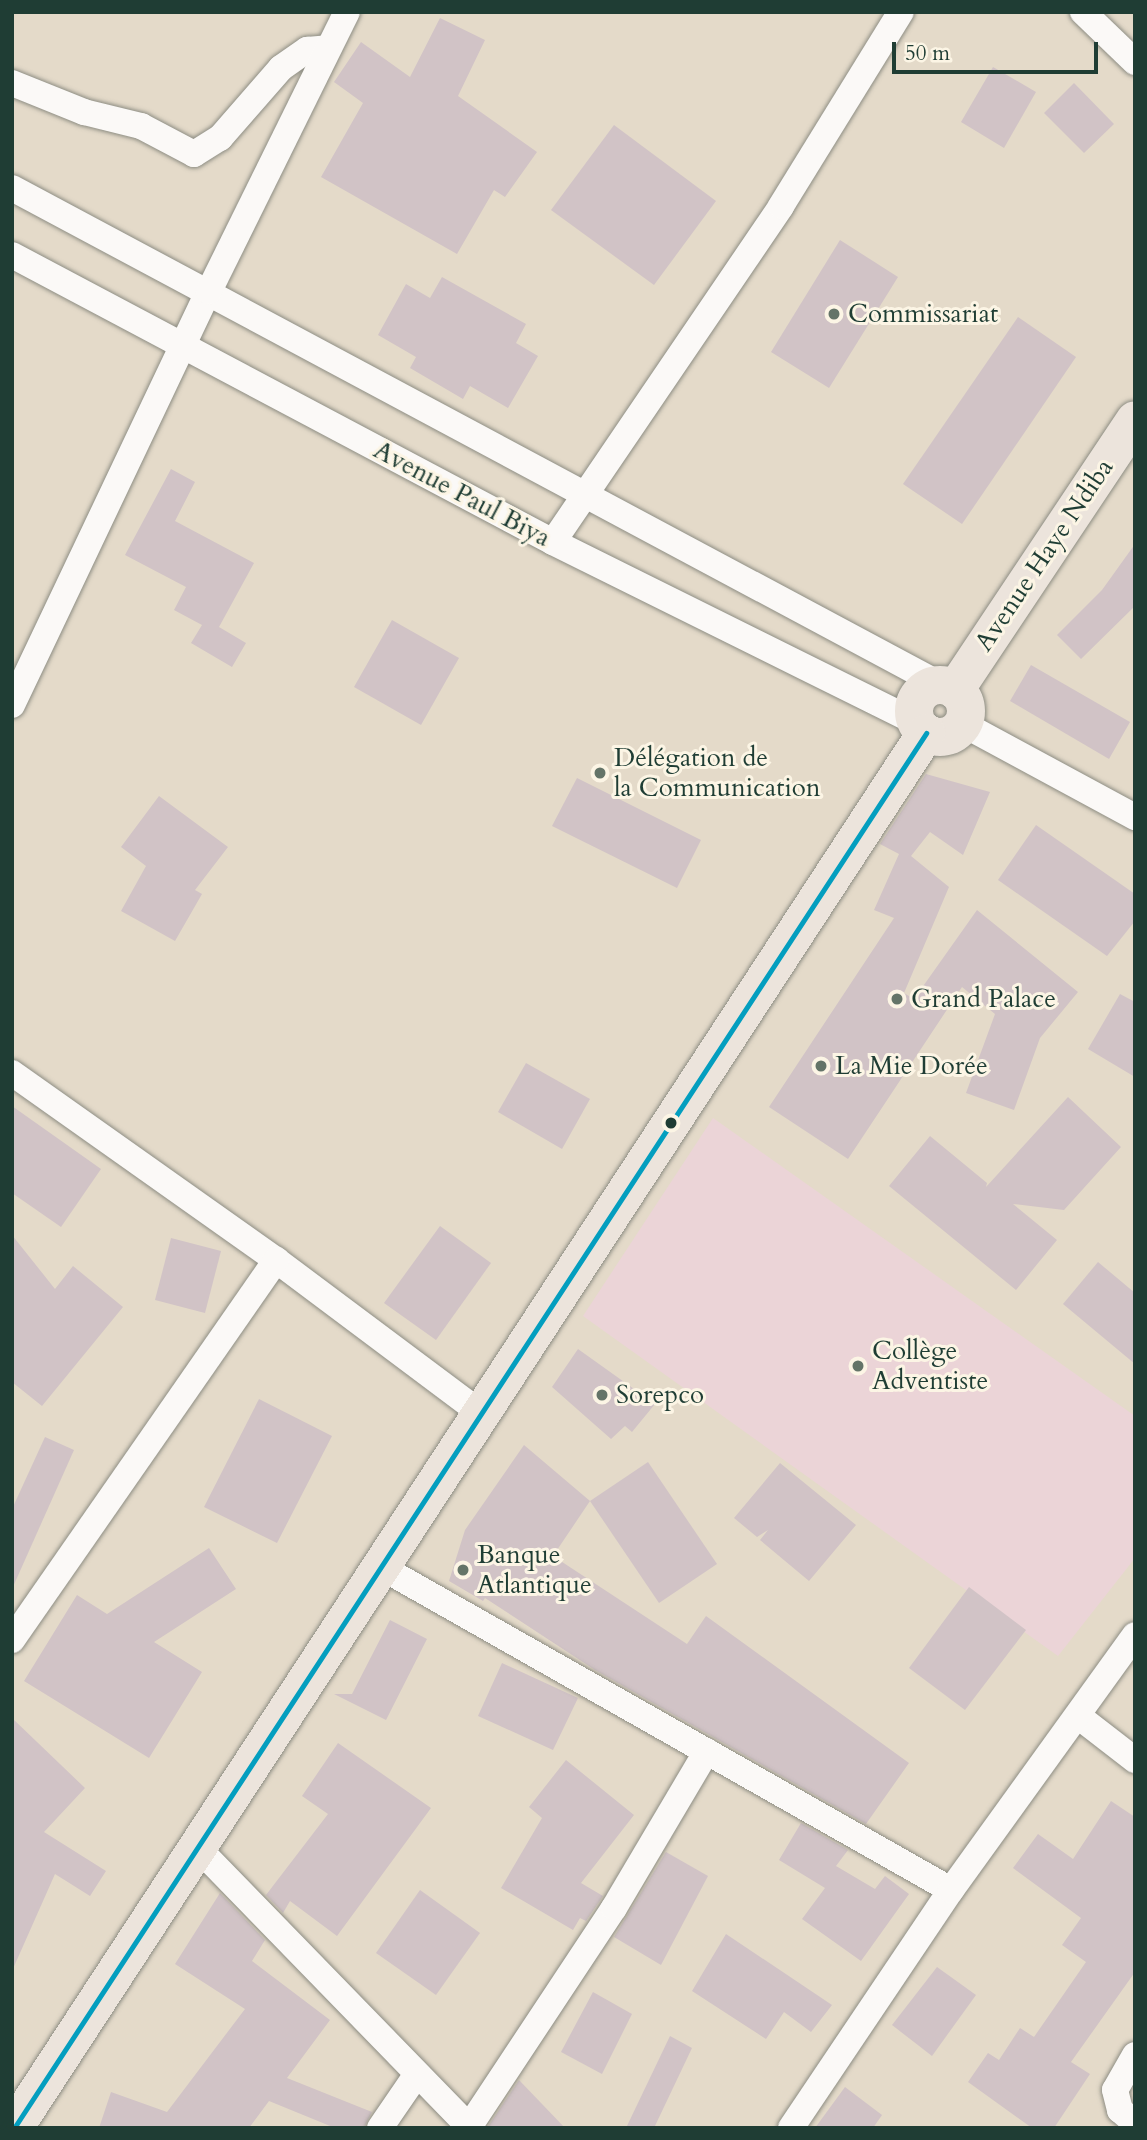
<!DOCTYPE html>
<meta charset="utf-8">
<style>
body{margin:0}
#map{position:relative;width:1147px;height:2140px;overflow:hidden;background:#e4dac9;font-family:Cardo,serif}
div>[style]{position:absolute}
.built>*{inset:0;background:#ebd4d7}
.building>*{inset:0;background:#d1c3c6}
.roads{filter:drop-shadow(0 0 2px #8d8d83) drop-shadow(0 0 2px #8d8d83)}
.minor>*{height:26px;margin:-13px;padding:0 13px;transform-origin:13px;border-radius:13px;background:#fbf9f7}
.highway>*{height:38px;margin:-19px;padding:0 19px;transform-origin:19px;border-radius:19px;background:#ece4dc}
.highway>.ring{margin:-19px;padding:0;box-sizing:content-box;background:none;border:38px solid #ece4dc;border-radius:50%}
.bus-1>*{height:5px;margin:-2.5px;padding:0 2.5px;transform-origin:2.5px;border-radius:2.5px;background:#039ebf}
.dots>*{width:19px;height:19px;translate:-50% -50%;box-sizing:border-box;border:4px solid #fcf5e5;border-radius:50%}
span{translate:-50% -50%;white-space:nowrap;text-align:center;line-height:1.15;-webkit-text-stroke:6px #fcf5e5;paint-order:stroke}
.poi-label{font-size:26px;color:#1f3d34}
.left{translate:0 -50%;text-align:left}
.street-label{font-size:26px;color:#1f3d34}
.frame{position:absolute;inset:0;border:14px solid #1f3d34;pointer-events:none}
.scale{position:absolute;left:892px;top:42px;width:206px;height:32px;box-sizing:border-box;border:4px solid #1f3d34;border-top:0;padding-left:9px;font-size:21px;line-height:24px;white-space:nowrap;color:#1f3d34;-webkit-text-stroke:5px #fcf5e5;paint-order:stroke}
</style>
<div id="map">
<div class="built">
<div style="clip-path:polygon(713px 1118px,1135px 1416px,1135px 1558px,1058px 1656px,583px 1316px)"></div>
</div>
<div class="building">
<div style="clip-path:polygon(440px 18px,485px 40px,458px 96px,537px 152px,505px 197px,494px 190px,457px 254px,321px 177px,363px 103px,334px 82px,361px 42px,410px 77px)"></div>
<div style="clip-path:polygon(993px 67px,1036px 92px,1004px 148px,961px 122px)"></div>
<div style="clip-path:polygon(1074px 83px,1114px 124px,1084px 153px,1044px 113px)"></div>
<div style="clip-path:polygon(614px 125px,716px 201px,654px 285px,551px 210px)"></div>
<div style="clip-path:polygon(840px 240px,898px 277px,829px 388px,771px 352px)"></div>
<div style="clip-path:polygon(442px 277px,526px 324px,516px 343px,538px 356px,508px 408px,470px 386px,463px 399px,410px 368px,416px 357px,378px 335px,406px 284px,430px 298px)"></div>
<div style="clip-path:polygon(1018px 317px,1076px 357px,962px 524px,903px 484px)"></div>
<div style="clip-path:polygon(171px 469px,195px 482px,175px 521px,254px 563px,219px 627px,246px 643px,232px 667px,191px 643px,202px 625px,174px 610px,186px 587px,125px 555px)"></div>
<div style="clip-path:polygon(1135px 544px,1135px 606px,1081px 659px,1057px 635px,1102px 590px)"></div>
<div style="clip-path:polygon(392px 620px,459px 658px,421px 725px,354px 687px)"></div>
<div style="clip-path:polygon(1031px 665px,1130px 722px,1109px 759px,1010px 701px)"></div>
<div style="clip-path:polygon(926px 774px,990px 792px,963px 855px,930px 832px,911px 856px,949px 887px,904px 993px,914px 999px,977px 910px,1078px 992px,1040px 1038px,1014px 1110px,966px 1093px,995px 1014px,962px 987px,848px 1159px,769px 1107px,894px 918px,874px 910px,899px 854px,880px 844px)"></div>
<div style="clip-path:polygon(577px 778px,701px 840px,677px 888px,552px 826px)"></div>
<div style="clip-path:polygon(159px 796px,228px 847px,195px 890px,202px 894px,175px 941px,121px 911px,146px 866px,121px 847px)"></div>
<div style="clip-path:polygon(1036px 825px,1135px 894px,1135px 921px,1107px 956px,998px 880px)"></div>
<div style="clip-path:polygon(1120px 994px,1135px 1002px,1135px 1077px,1088px 1049px)"></div>
<div style="clip-path:polygon(526px 1063px,590px 1099px,562px 1149px,498px 1112px)"></div>
<div style="clip-path:polygon(1068px 1097px,1121px 1147px,1064px 1210px,1013px 1204px,1057px 1240px,1016px 1290px,889px 1186px,930px 1136px,987px 1183px,986px 1187px)"></div>
<div style="clip-path:polygon(12px 1106px,101px 1169px,61px 1227px,12px 1193px)"></div>
<div style="clip-path:polygon(440px 1226px,491px 1263px,436px 1340px,384px 1303px)"></div>
<div style="clip-path:polygon(12px 1235px,55px 1289px,73px 1266px,123px 1307px,42px 1406px,12px 1382px)"></div>
<div style="clip-path:polygon(171px 1238px,221px 1251px,205px 1313px,155px 1300px)"></div>
<div style="clip-path:polygon(1098px 1262px,1135px 1293px,1135px 1364px,1063px 1304px)"></div>
<div style="clip-path:polygon(578px 1349px,655px 1404px,632px 1432px,625px 1426px,611px 1439px,552px 1387px)"></div>
<div style="clip-path:polygon(259px 1399px,332px 1436px,277px 1543px,204px 1507px)"></div>
<div style="clip-path:polygon(45px 1437px,74px 1450px,12px 1589px,12px 1509px)"></div>
<div style="clip-path:polygon(524px 1445px,590px 1501px,553px 1556px,687px 1644px,706px 1616px,909px 1763px,866px 1824px,595px 1670px,485px 1598px,483px 1601px,449px 1581px,465px 1530px)"></div>
<div style="clip-path:polygon(648px 1462px,717px 1564px,659px 1603px,590px 1501px)"></div>
<div style="clip-path:polygon(780px 1463px,856px 1525px,809px 1581px,760px 1540px,768px 1530px,757px 1537px,734px 1518px)"></div>
<div style="clip-path:polygon(209px 1548px,236px 1589px,154px 1642px,202px 1672px,149px 1758px,24px 1681px,77px 1595px,107px 1614px)"></div>
<div style="clip-path:polygon(969px 1587px,1026px 1630px,965px 1710px,909px 1668px)"></div>
<div style="clip-path:polygon(390px 1620px,427px 1639px,386px 1720px,334px 1694px,352px 1694px)"></div>
<div style="clip-path:polygon(502px 1663px,578px 1698px,553px 1750px,478px 1716px)"></div>
<div style="clip-path:polygon(12px 1718px,85px 1788px,44px 1832px,106px 1871px,90px 1896px,55px 1874px,12px 1971px)"></div>
<div style="clip-path:polygon(338px 1743px,431px 1808px,337px 1936px,290px 1901px,283px 1913px,266px 1895px,328px 1814px,302px 1796px)"></div>
<div style="clip-path:polygon(566px 1760px,634px 1815px,581px 1883px,603px 1896px,586px 1921px,580px 1918px,573px 1930px,501px 1888px,542px 1818px,529px 1807px)"></div>
<div style="clip-path:polygon(1111px 1801px,1135px 1817px,1135px 1972px,1071px 2062px,1090px 2074px,1054px 2128px,1032px 2128px,968px 2082px,988px 2053px,999px 2060px,1020px 2028px,1034px 2037px,1086px 1962px,1062px 1945px,1081px 1918px,1013px 1868px,1038px 1834px,1073px 1859px)"></div>
<div style="clip-path:polygon(801px 1823px,848px 1850px,836px 1866px,875px 1889px,885px 1876px,909px 1894px,861px 1961px,802px 1919px,825px 1888px,779px 1860px)"></div>
<div style="clip-path:polygon(666px 1852px,708px 1876px,661px 1965px,614px 1937px)"></div>
<div style="clip-path:polygon(420px 1890px,480px 1933px,436px 1995px,376px 1953px)"></div>
<div style="clip-path:polygon(220px 1893px,265px 1940px,252px 1961px,330px 2020px,287px 2078px,372px 2112px,364px 2128px,335px 2128px,269px 2101px,249px 2128px,99px 2128px,111px 2092px,167px 2112px,245px 2009px,175px 1964px)"></div>
<div style="clip-path:polygon(726px 1934px,832px 2005px,811px 2032px,784px 2012px,766px 2039px,692px 1991px)"></div>
<div style="clip-path:polygon(937px 1967px,976px 1995px,932px 2056px,892px 2025px)"></div>
<div style="clip-path:polygon(593px 1992px,632px 2014px,602px 2074px,561px 2052px)"></div>
<div style="clip-path:polygon(670px 2036px,692px 2048px,654px 2128px,626px 2128px)"></div>
<div style="clip-path:polygon(519px 2080px,565px 2128px,487px 2128px)"></div>
<div style="clip-path:polygon(845px 2087px,882px 2115px,873px 2128px,815px 2128px)"></div>
</div>
<div class="roads">
<div class="minor">
<div style="left:1083px;top:12px;width:72px;rotate:43.9deg"></div>
<div style="left:12px;top:83px;width:78px;rotate:21.9deg"></div>
<div style="left:84px;top:112px;width:59px;rotate:13.8deg"></div>
<div style="left:141px;top:126px;width:60px;rotate:27.8deg"></div>
<div style="left:194px;top:154px;width:31px;rotate:-32deg"></div>
<div style="left:220px;top:138px;width:93px;rotate:-48.9deg"></div>
<div style="left:281px;top:68px;width:32px;rotate:-35deg"></div>
<div style="left:307px;top:50px;width:21px;rotate:-5deg"></div>
<div style="left:12px;top:188px;width:1054px;rotate:28.15deg"></div>
<div style="left:12px;top:255px;width:612px;rotate:27.95deg"></div>
<div style="left:553px;top:542px;width:407px;rotate:26.4deg"></div>
<div style="left:553px;top:542px;width:406px;rotate:-55.8deg"></div>
<div style="left:781px;top:206px;width:228px;rotate:-58.3deg"></div>
<div style="left:12px;top:705px;width:458px;rotate:-64.6deg"></div>
<div style="left:209px;top:291px;width:311px;rotate:-63.7deg"></div>
<div style="left:963px;top:724px;width:196px;rotate:28.4deg"></div>
<div style="left:12px;top:1073px;width:324px;rotate:35.3deg"></div>
<div style="left:276px;top:1260px;width:257px;rotate:36.8deg"></div>
<div style="left:381px;top:1567px;width:655px;rotate:29.54deg"></div>
<div style="left:12px;top:1640px;width:463px;rotate:-55.2deg"></div>
<div style="left:1078px;top:1716px;width:72px;rotate:37.7deg"></div>
<div style="left:197px;top:1847px;width:392px;rotate:45.8deg"></div>
<div style="left:1135px;top:2055px;width:40px;rotate:119.7deg"></div>
<div style="left:1115px;top:2090px;width:21px;rotate:76deg"></div>
<div style="left:1120px;top:2110px;width:20px;rotate:41deg"></div>
<div style="left:469px;top:2127px;width:263px;rotate:-56.5deg"></div>
<div style="left:614px;top:1908px;width:182px;rotate:-59.4deg"></div>
<div style="left:380px;top:2128px;width:65px;rotate:-55.6deg"></div>
<div style="left:791px;top:2128px;width:287px;rotate:-56.1deg"></div>
<div style="left:951px;top:1890px;width:314px;rotate:-54.2deg"></div>
</div>
<div class="highway">
<div class="ring" style="left:914px;top:685px;width:14px;height:14px"></div>
<div style="left:955px;top:690px;width:324px;rotate:-56.3deg"></div>
<div style="left:14px;top:2128px;width:1667px;rotate:-56.82deg"></div>
</div>
</div>
<div class="bus-1">
<div style="left:14px;top:2128px;width:1667px;rotate:-56.82deg"></div>
</div>
<div class="dots">
<div style="left:834px;top:314px;background:#647468"></div>
<div style="left:600px;top:773px;background:#647468"></div>
<div style="left:897px;top:999px;background:#647468"></div>
<div style="left:821px;top:1066px;background:#647468"></div>
<div style="left:671px;top:1123px;background:#1f3d34"></div>
<div style="left:858px;top:1366px;background:#647468"></div>
<div style="left:602px;top:1395px;background:#647468"></div>
<div style="left:463px;top:1570px;background:#647468"></div>
</div>
<div class="poi-label">
<span class="left" style="left:848px;top:314px">Commissariat</span>
<span class="left" style="left:614px;top:773px">Délégation de<br>la Communication</span>
<span class="left" style="left:911px;top:999px">Grand Palace</span>
<span class="left" style="left:835px;top:1066px">La Mie Dorée</span>
<span class="left" style="left:872px;top:1366px">Collège<br>Adventiste</span>
<span class="left" style="left:616px;top:1395px">Sorepco</span>
<span class="left" style="left:477px;top:1570px">Banque<br>Atlantique</span>
</div>
<div class="street-label">
<span style="left:462px;top:494px;rotate:28deg">Avenue Paul Biya</span>
<span style="left:1044px;top:555px;rotate:-56deg">Avenue Haye Ndiba</span>
</div>
<div class="frame"></div>
<div class="scale">50 m</div>
</div>
